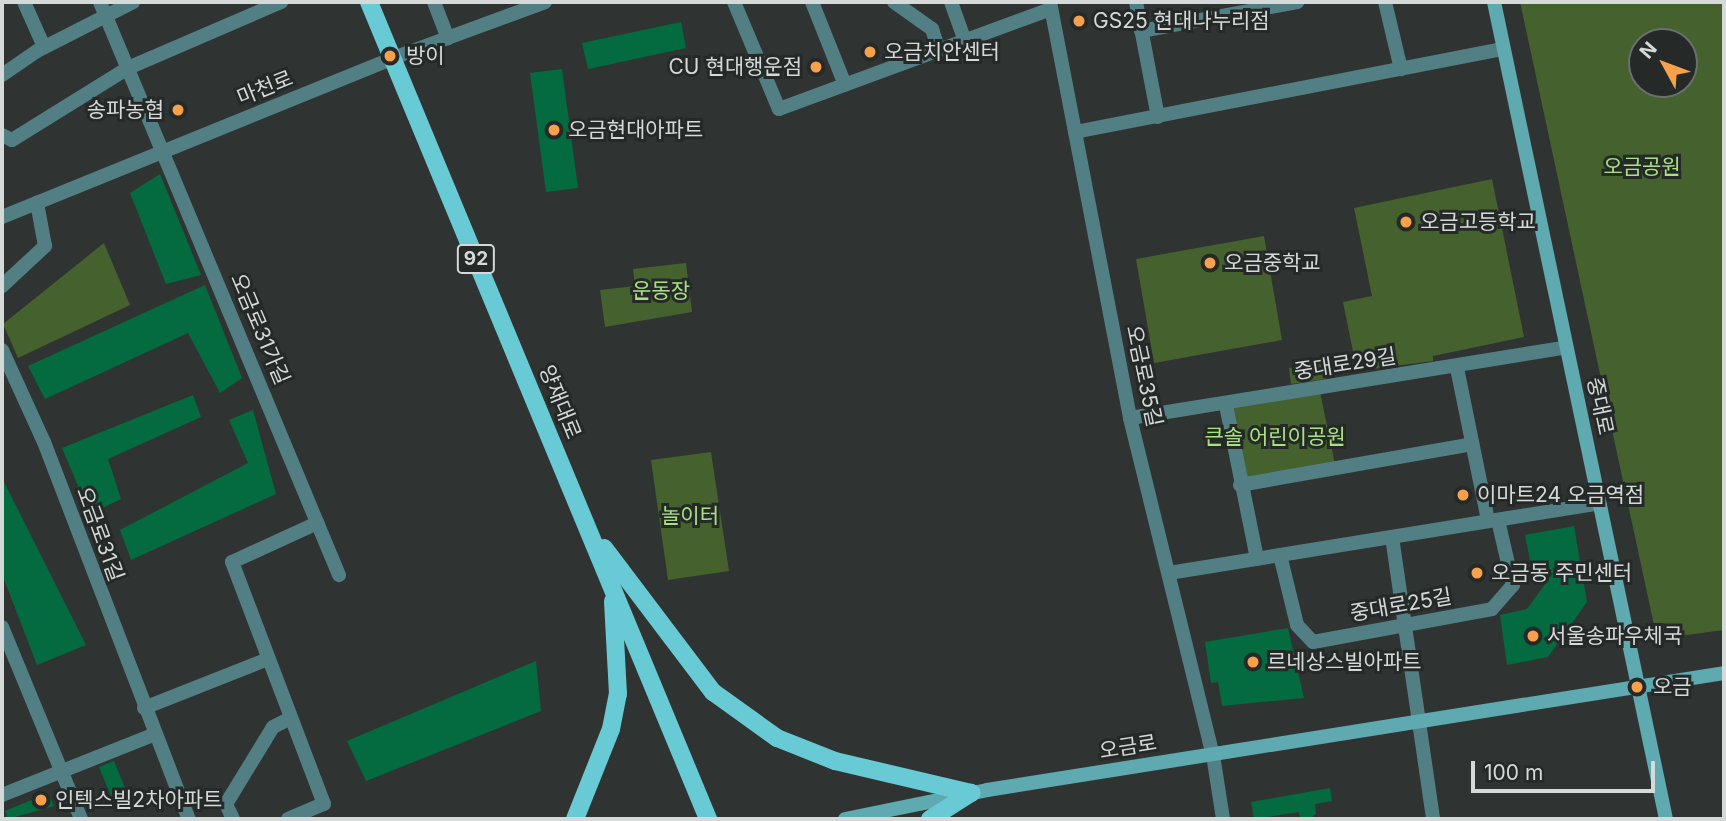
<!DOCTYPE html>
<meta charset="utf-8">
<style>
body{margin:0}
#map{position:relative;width:1726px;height:821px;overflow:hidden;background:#2f3433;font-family:Inter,"Noto Sans KR",sans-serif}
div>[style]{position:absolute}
.green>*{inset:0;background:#44612e}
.building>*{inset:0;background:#036b3f}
.minor>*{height:14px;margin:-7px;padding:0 7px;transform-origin:7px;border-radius:7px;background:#527f84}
.tertiary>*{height:14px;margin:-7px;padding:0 7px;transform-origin:7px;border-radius:7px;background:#527f84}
.secondary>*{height:14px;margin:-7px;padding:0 7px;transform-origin:7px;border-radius:7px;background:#5faab1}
.primary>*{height:18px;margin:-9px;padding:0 9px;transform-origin:9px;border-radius:9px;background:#68cad4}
.dots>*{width:19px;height:19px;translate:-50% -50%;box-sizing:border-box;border:4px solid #252a29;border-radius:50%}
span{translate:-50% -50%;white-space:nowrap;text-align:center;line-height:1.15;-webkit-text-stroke:6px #252a29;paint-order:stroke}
.shield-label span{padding:2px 5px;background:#252a29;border:2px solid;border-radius:5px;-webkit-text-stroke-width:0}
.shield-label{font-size:19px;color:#d5d9d8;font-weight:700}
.poi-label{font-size:21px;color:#d5d9d8}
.left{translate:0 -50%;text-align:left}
.right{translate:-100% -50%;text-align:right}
.street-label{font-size:21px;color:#d5d9d8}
.park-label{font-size:21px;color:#a9e180}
.frame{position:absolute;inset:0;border:4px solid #d5d9d8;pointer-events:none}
.north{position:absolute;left:1628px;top:28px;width:70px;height:70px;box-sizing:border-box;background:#252a29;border:2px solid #6b706f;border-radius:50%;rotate:311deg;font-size:19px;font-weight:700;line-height:28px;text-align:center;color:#d5d9d8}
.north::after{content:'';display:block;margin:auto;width:24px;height:32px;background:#f8a04b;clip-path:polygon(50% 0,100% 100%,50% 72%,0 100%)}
.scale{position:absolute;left:1471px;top:761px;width:184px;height:32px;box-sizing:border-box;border:4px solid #d5d9d8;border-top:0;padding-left:9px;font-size:21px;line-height:24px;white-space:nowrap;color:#d5d9d8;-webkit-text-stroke:5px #252a29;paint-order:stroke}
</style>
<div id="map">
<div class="green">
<div style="clip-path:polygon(evenodd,1520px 2px,1724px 2px,1724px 630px,1657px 639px,1520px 2px,1684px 42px,1684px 84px,1642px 84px,1642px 42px,1684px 42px)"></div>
<div style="clip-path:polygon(1492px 179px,1524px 337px,1433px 356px,1433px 361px,1357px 371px,1343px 302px,1372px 296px,1354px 208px)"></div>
<div style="clip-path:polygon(1264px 236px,1282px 340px,1154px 363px,1136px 259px)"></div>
<div style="clip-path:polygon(104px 243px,130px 305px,18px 358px,3px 324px)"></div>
<div style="clip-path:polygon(686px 263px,692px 312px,605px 327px,600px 290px,635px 286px,633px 269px)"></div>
<div style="clip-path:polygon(1322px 362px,1325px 379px,1291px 384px,1289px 368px)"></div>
<div style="clip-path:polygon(1320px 392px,1335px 464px,1244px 481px,1230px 408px)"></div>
<div style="clip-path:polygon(711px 452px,729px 571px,668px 580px,651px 460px)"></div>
</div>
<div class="building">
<div style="clip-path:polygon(681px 22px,686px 48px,588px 69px,582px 43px)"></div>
<div style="clip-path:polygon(562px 69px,578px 188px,546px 192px,530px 73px)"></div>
<div style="clip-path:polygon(160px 174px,201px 275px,166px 284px,130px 193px)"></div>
<div style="clip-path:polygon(205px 285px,242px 378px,220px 393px,188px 333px,45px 399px,28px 366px)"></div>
<div style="clip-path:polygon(193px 395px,201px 417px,108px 459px,121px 499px,90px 514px,62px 448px)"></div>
<div style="clip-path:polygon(253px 410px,276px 494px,131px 560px,120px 530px,248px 463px,229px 420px)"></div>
<div style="clip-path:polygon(2px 478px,86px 645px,37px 665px,2px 574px)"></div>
<div style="clip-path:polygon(1574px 526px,1587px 602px,1548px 657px,1507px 665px,1500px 615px,1527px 609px,1553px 573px,1533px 576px,1525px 535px)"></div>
<div style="clip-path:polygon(1288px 628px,1304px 698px,1222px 706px,1218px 682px,1211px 683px,1205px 642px)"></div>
<div style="clip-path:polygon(536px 661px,541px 711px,366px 781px,347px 741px)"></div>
<div style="clip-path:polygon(114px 761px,127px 793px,112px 799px,99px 767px)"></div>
<div style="clip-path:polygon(1330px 788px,1332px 801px,1315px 804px,1316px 814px,1310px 819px,1300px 819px,1299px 812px,1254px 819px,1251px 802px)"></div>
<div style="clip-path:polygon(48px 793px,54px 806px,8px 819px,5px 811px)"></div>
</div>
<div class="minor">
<div style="left:24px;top:2px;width:49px;rotate:66deg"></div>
<div style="left:100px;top:2px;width:621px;rotate:67.36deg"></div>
<div style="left:434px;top:2px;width:39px;rotate:69deg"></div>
<div style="left:734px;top:2px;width:116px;rotate:67.2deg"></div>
<div style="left:779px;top:109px;width:290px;rotate:-20.2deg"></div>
<div style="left:812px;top:2px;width:89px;rotate:68.3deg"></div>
<div style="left:894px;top:2px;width:47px;rotate:35.4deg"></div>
<div style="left:932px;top:29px;width:22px;rotate:72deg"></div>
<div style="left:951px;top:2px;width:41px;rotate:70.3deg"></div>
<div style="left:1050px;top:2px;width:424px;rotate:79.1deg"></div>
<div style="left:1130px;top:418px;width:347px;rotate:76.2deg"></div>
<div style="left:1213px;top:755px;width:65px;rotate:81.1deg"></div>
<div style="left:1136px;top:2px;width:117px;rotate:79.2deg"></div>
<div style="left:1385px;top:2px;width:69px;rotate:76.6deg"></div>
<div style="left:1141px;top:31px;width:159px;rotate:-10.5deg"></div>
<div style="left:2px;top:75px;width:42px;rotate:-34.4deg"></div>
<div style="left:37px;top:51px;width:108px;rotate:-27deg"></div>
<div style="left:1075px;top:132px;width:436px;rotate:-11deg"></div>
<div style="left:2px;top:135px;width:11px;rotate:27deg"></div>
<div style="left:12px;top:140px;width:137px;rotate:-31.8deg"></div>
<div style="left:128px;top:68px;width:167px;rotate:-23.3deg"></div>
<div style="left:2px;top:217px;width:422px;rotate:-22.1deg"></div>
<div style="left:2px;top:286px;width:59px;rotate:-42.9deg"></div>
<div style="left:45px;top:246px;width:44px;rotate:-100.5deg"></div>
<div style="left:1457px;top:368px;width:156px;rotate:78.5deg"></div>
<div style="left:1226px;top:405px;width:157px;rotate:78.6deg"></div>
<div style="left:1130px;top:418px;width:442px;rotate:-9.2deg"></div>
<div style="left:1240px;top:485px;width:236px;rotate:-10deg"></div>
<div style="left:1392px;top:537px;width:285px;rotate:81.7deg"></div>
<div style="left:1280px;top:555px;width:72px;rotate:76.3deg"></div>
<div style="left:1297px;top:625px;width:23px;rotate:47deg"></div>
<div style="left:1313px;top:642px;width:182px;rotate:-10.4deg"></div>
<div style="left:1492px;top:609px;width:32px;rotate:-49deg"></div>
<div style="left:1513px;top:585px;width:67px;rotate:-103deg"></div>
<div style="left:1169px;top:573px;width:436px;rotate:-9.2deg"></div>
<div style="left:2px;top:627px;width:208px;rotate:67.6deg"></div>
<div style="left:144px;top:708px;width:133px;rotate:-21.6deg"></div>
<div style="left:2px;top:795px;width:165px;rotate:-21.7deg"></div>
<div style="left:233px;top:819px;width:17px;rotate:-115deg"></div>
<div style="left:226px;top:804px;width:90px;rotate:-58.6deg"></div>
<div style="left:273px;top:727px;width:20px;rotate:-27deg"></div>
<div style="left:288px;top:819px;width:39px;rotate:-23deg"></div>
<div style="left:324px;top:804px;width:259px;rotate:-110.8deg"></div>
<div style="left:232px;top:562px;width:94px;rotate:-24.6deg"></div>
</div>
<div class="tertiary">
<div style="left:393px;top:58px;width:162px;rotate:-20.2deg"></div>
<div style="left:2px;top:350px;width:101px;rotate:65.5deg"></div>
<div style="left:44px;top:442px;width:404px;rotate:69deg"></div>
</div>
<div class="secondary">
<div style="left:1494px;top:2px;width:835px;rotate:78.11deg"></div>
<div style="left:845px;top:819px;width:145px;rotate:-11.5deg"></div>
<div style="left:987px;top:790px;width:746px;rotate:-9.02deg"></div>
</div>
<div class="primary">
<div style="left:369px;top:2px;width:885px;rotate:67.46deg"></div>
<div style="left:604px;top:548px;width:181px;rotate:52.9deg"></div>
<div style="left:713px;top:692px;width:79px;rotate:35.7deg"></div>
<div style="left:777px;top:738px;width:62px;rotate:21.6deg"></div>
<div style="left:835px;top:761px;width:140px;rotate:13.2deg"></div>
<div style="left:575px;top:819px;width:97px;rotate:-68.2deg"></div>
<div style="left:611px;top:729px;width:36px;rotate:-79deg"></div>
<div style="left:618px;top:694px;width:93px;rotate:-93.1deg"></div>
<div style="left:930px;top:819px;width:49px;rotate:-32.4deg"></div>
</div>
<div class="dots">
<div style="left:1079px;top:21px;background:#f8a04b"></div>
<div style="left:870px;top:52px;background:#f8a04b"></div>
<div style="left:390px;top:56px;background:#f8a04b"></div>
<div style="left:816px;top:67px;background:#f8a04b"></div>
<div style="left:178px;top:110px;background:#f8a04b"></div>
<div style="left:554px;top:130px;background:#f8a04b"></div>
<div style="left:1406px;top:222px;background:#f8a04b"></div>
<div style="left:1210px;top:263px;background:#f8a04b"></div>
<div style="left:1463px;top:495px;background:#f8a04b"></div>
<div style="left:1477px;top:573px;background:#f8a04b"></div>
<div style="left:1533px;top:636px;background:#f8a04b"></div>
<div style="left:1253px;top:662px;background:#f8a04b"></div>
<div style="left:1637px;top:687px;background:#f8a04b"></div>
<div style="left:41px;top:800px;background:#f8a04b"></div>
</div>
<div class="shield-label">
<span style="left:476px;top:259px">92</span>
</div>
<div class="poi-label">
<span class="left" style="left:1093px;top:21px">GS25 현대나누리점</span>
<span class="left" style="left:884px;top:52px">오금치안센터</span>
<span class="left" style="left:406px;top:56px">방이</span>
<span class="right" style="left:802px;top:67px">CU 현대행운점</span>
<span class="right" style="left:164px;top:110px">송파농협</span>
<span class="left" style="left:568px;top:130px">오금현대아파트</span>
<span class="left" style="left:1420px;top:222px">오금고등학교</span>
<span class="left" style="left:1224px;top:263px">오금중학교</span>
<span class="left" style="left:1477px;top:495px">이마트24 오금역점</span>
<span class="left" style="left:1491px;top:573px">오금동 주민센터</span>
<span class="left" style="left:1547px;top:636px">서울송파우체국</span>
<span class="left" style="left:1267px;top:662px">르네상스빌아파트</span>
<span class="left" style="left:1653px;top:687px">오금</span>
<span class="left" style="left:55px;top:800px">인텍스빌2차아파트</span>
</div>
<div class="street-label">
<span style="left:265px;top:88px;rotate:-22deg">마천로</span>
<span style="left:260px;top:329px;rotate:67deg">오금로31가길</span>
<span style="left:1345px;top:364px;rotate:-9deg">중대로29길</span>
<span style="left:1144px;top:376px;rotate:78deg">오금로35길</span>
<span style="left:560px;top:402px;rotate:68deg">양재대로</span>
<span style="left:1600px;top:406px;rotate:78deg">중대로</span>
<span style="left:100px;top:534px;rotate:70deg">오금로31길</span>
<span style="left:1401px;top:605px;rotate:-10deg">중대로25길</span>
<span style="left:1128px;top:747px;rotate:-9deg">오금로</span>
</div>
<div class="park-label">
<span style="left:1642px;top:167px">오금공원</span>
<span style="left:661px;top:291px">운동장</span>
<span style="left:1275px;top:437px">큰솔 어린이공원</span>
<span style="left:690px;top:516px">놀이터</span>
</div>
<div class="frame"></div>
<div class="north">N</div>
<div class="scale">100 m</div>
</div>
